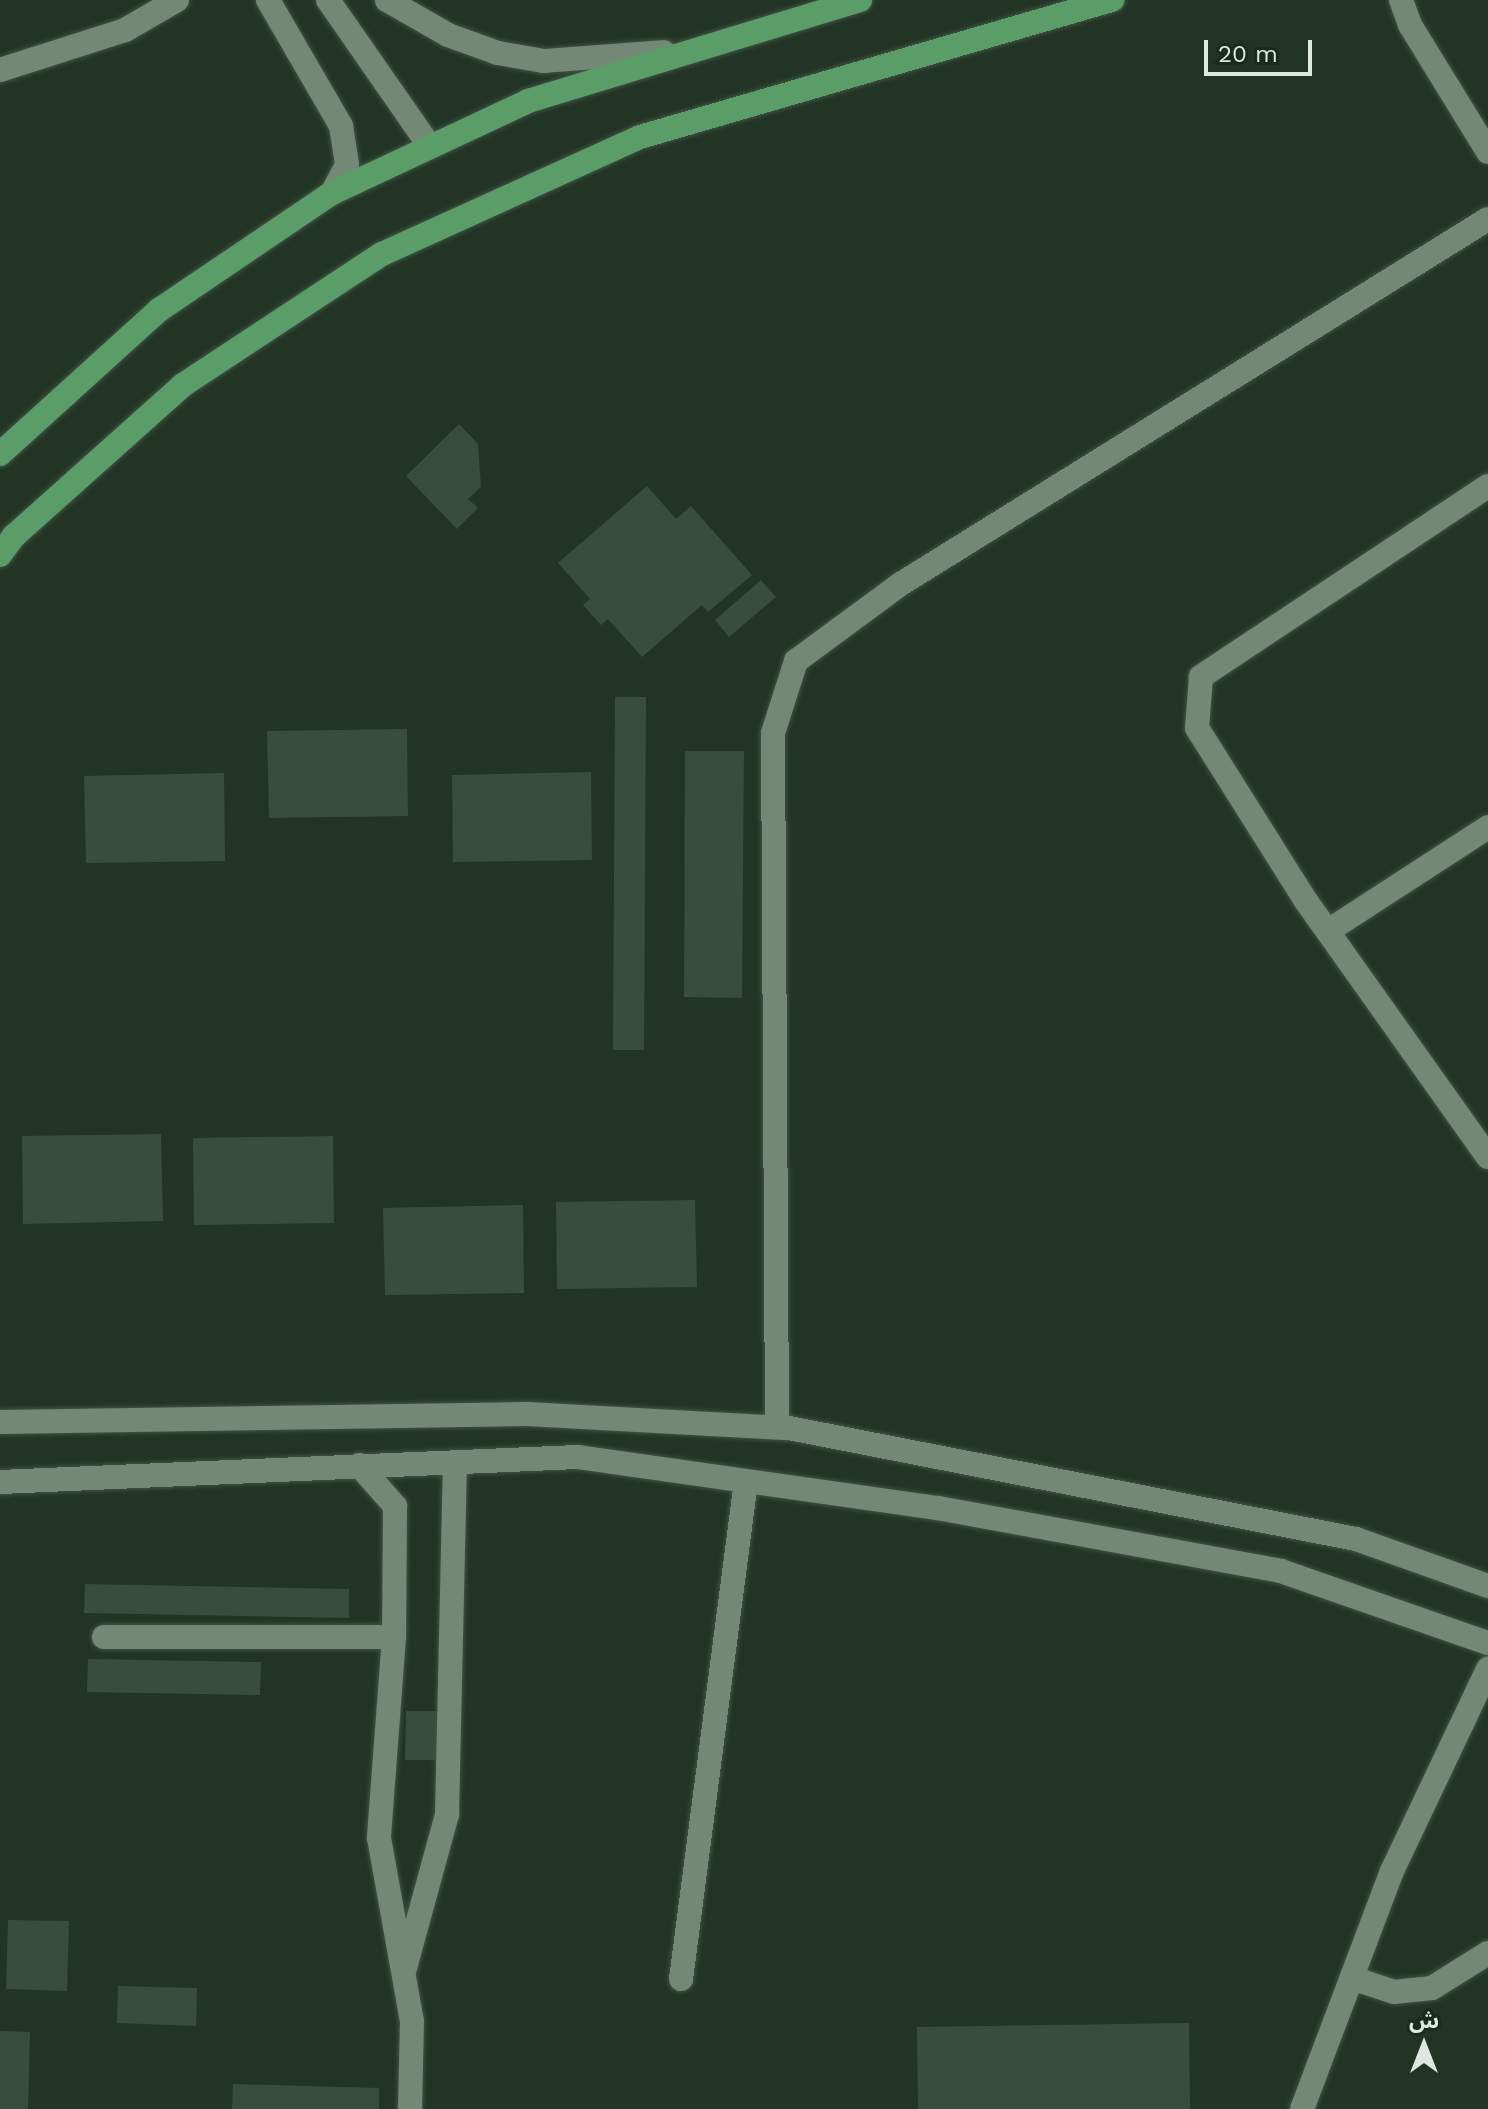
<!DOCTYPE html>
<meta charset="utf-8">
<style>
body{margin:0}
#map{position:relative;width:1488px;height:2109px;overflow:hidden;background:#223525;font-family:"Work Sans","Noto Sans Arabic",sans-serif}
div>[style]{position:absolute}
.building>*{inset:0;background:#394d3c}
.roads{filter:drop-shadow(0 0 2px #415244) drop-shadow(0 0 2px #415244)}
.minor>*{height:24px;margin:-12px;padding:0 12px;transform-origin:12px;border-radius:12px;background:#738976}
.major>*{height:24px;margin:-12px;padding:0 12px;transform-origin:12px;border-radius:12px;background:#5a9d69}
span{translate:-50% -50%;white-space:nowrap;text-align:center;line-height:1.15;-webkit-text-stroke:6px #182b1c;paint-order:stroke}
.north{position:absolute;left:1384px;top:2005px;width:80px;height:80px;-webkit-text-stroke:6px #182b1c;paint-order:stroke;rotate:0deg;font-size:22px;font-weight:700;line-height:32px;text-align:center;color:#dde8de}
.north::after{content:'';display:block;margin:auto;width:28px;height:36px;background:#dde8de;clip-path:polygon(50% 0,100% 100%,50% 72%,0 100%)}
.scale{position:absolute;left:1204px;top:40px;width:108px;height:36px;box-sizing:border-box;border:4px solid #dde8de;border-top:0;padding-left:10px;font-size:24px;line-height:28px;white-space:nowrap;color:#dde8de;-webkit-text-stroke:6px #182b1c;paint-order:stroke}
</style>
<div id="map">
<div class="building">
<div style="clip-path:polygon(459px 424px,478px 444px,481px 487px,468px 499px,478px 508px,457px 529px,406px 476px)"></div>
<div style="clip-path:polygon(647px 486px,676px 519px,691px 506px,752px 575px,708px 612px,702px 605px,642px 657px,608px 619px,601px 625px,583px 605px,590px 599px,558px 563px)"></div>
<div style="clip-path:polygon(761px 580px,776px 597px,729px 637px,715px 620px)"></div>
<div style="clip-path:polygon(615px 697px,646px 697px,644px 1050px,613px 1050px)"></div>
<div style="clip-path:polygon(407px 729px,408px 816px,269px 818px,267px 731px)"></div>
<div style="clip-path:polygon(685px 751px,744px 751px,742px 998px,684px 997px)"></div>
<div style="clip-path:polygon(591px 772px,592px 860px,453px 862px,452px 775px)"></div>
<div style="clip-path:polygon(224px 773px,225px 861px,86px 863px,84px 776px)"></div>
<div style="clip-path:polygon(161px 1134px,163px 1221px,23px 1224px,22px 1136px)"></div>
<div style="clip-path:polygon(333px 1136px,334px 1223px,194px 1225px,193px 1138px)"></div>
<div style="clip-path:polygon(695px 1200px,697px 1287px,557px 1289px,556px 1202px)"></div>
<div style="clip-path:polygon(523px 1205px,524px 1293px,385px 1295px,383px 1208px)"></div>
<div style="clip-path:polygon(85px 1584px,349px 1589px,349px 1618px,84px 1613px)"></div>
<div style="clip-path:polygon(88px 1659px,261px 1662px,260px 1695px,87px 1692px)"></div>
<div style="clip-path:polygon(406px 1711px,441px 1711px,440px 1760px,405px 1760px)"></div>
<div style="clip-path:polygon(8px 1920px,69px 1921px,67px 1991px,6px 1989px)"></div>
<div style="clip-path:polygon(118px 1986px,197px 1988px,196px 2026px,117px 2023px)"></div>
<div style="clip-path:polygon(1189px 2023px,1190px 2109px,918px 2109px,917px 2027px)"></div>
<div style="clip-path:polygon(0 2031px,30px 2032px,28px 2109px,0 2109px)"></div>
<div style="clip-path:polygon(233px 2084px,379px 2088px,379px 2109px,232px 2109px)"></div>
</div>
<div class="roads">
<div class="minor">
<div style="left:268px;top:0;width:146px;rotate:59.9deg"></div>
<div style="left:341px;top:126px;width:39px;rotate:81deg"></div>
<div style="left:347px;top:165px;width:32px;rotate:118deg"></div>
<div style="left:328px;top:0;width:175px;rotate:55.2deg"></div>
<div style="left:387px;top:0;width:70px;rotate:29.8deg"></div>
<div style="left:448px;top:35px;width:53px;rotate:19.8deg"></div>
<div style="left:498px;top:53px;width:47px;rotate:9.9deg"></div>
<div style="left:544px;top:61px;width:120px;rotate:-4.3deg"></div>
<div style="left:1401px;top:0;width:27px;rotate:70deg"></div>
<div style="left:1410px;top:25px;width:149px;rotate:58.4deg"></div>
<div style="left:0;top:70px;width:131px;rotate:-17.7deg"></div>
<div style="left:125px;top:30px;width:60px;rotate:-30deg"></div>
<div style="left:1488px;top:486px;width:345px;rotate:146.4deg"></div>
<div style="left:1201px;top:677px;width:51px;rotate:94.5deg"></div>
<div style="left:1197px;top:728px;width:204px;rotate:57.8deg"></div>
<div style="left:1306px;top:901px;width:314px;rotate:54.6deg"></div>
<div style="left:1328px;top:931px;width:191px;rotate:-33deg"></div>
<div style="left:0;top:1422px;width:527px;rotate:-0.87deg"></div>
<div style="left:527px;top:1414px;width:262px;rotate:3.1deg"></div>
<div style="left:789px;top:1428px;width:578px;rotate:11.08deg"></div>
<div style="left:1356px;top:1539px;width:140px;rotate:19.6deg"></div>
<div style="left:777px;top:1427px;width:694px;rotate:-90.33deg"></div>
<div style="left:773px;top:733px;width:76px;rotate:-72.3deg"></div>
<div style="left:796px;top:661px;width:128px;rotate:-36.4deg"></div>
<div style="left:899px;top:585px;width:693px;rotate:-31.86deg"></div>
<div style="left:359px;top:1465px;width:55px;rotate:48.7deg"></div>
<div style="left:395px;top:1506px;width:131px;rotate:90.4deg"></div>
<div style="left:394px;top:1637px;width:202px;rotate:94.3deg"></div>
<div style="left:379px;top:1838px;width:186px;rotate:79.8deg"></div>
<div style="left:412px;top:2021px;width:88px;rotate:91.3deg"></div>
<div style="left:0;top:1482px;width:579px;rotate:-2.48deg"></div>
<div style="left:578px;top:1457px;width:364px;rotate:8.1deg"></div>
<div style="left:938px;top:1508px;width:349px;rotate:10.4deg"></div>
<div style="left:1281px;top:1571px;width:219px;rotate:19.2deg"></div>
<div style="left:104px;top:1637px;width:290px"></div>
<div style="left:405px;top:1968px;width:160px;rotate:-74.7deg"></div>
<div style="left:447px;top:1814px;width:351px;rotate:-88.7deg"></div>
<div style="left:1352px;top:1978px;width:44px;rotate:18.4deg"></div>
<div style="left:1394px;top:1992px;width:38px;rotate:-6deg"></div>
<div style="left:1432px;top:1988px;width:66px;rotate:-32deg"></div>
<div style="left:681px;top:1979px;width:502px;rotate:-82.56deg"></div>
<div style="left:1302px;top:2109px;width:254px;rotate:-69.3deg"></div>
<div style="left:1392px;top:1871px;width:224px;rotate:-64.6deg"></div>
</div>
<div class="major">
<div style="left:0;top:454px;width:215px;rotate:-42.2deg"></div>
<div style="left:159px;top:310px;width:209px;rotate:-34.1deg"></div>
<div style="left:332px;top:193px;width:217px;rotate:-25.1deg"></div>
<div style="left:528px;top:101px;width:347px;rotate:-16.9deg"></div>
<div style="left:0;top:555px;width:24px;rotate:-54deg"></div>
<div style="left:14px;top:536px;width:227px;rotate:-41.8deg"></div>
<div style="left:183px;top:385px;width:238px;rotate:-33.4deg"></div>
<div style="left:382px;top:254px;width:283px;rotate:-24.4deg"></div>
<div style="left:640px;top:137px;width:492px;rotate:-16.2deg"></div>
</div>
</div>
<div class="north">ش</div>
<div class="scale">20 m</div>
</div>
